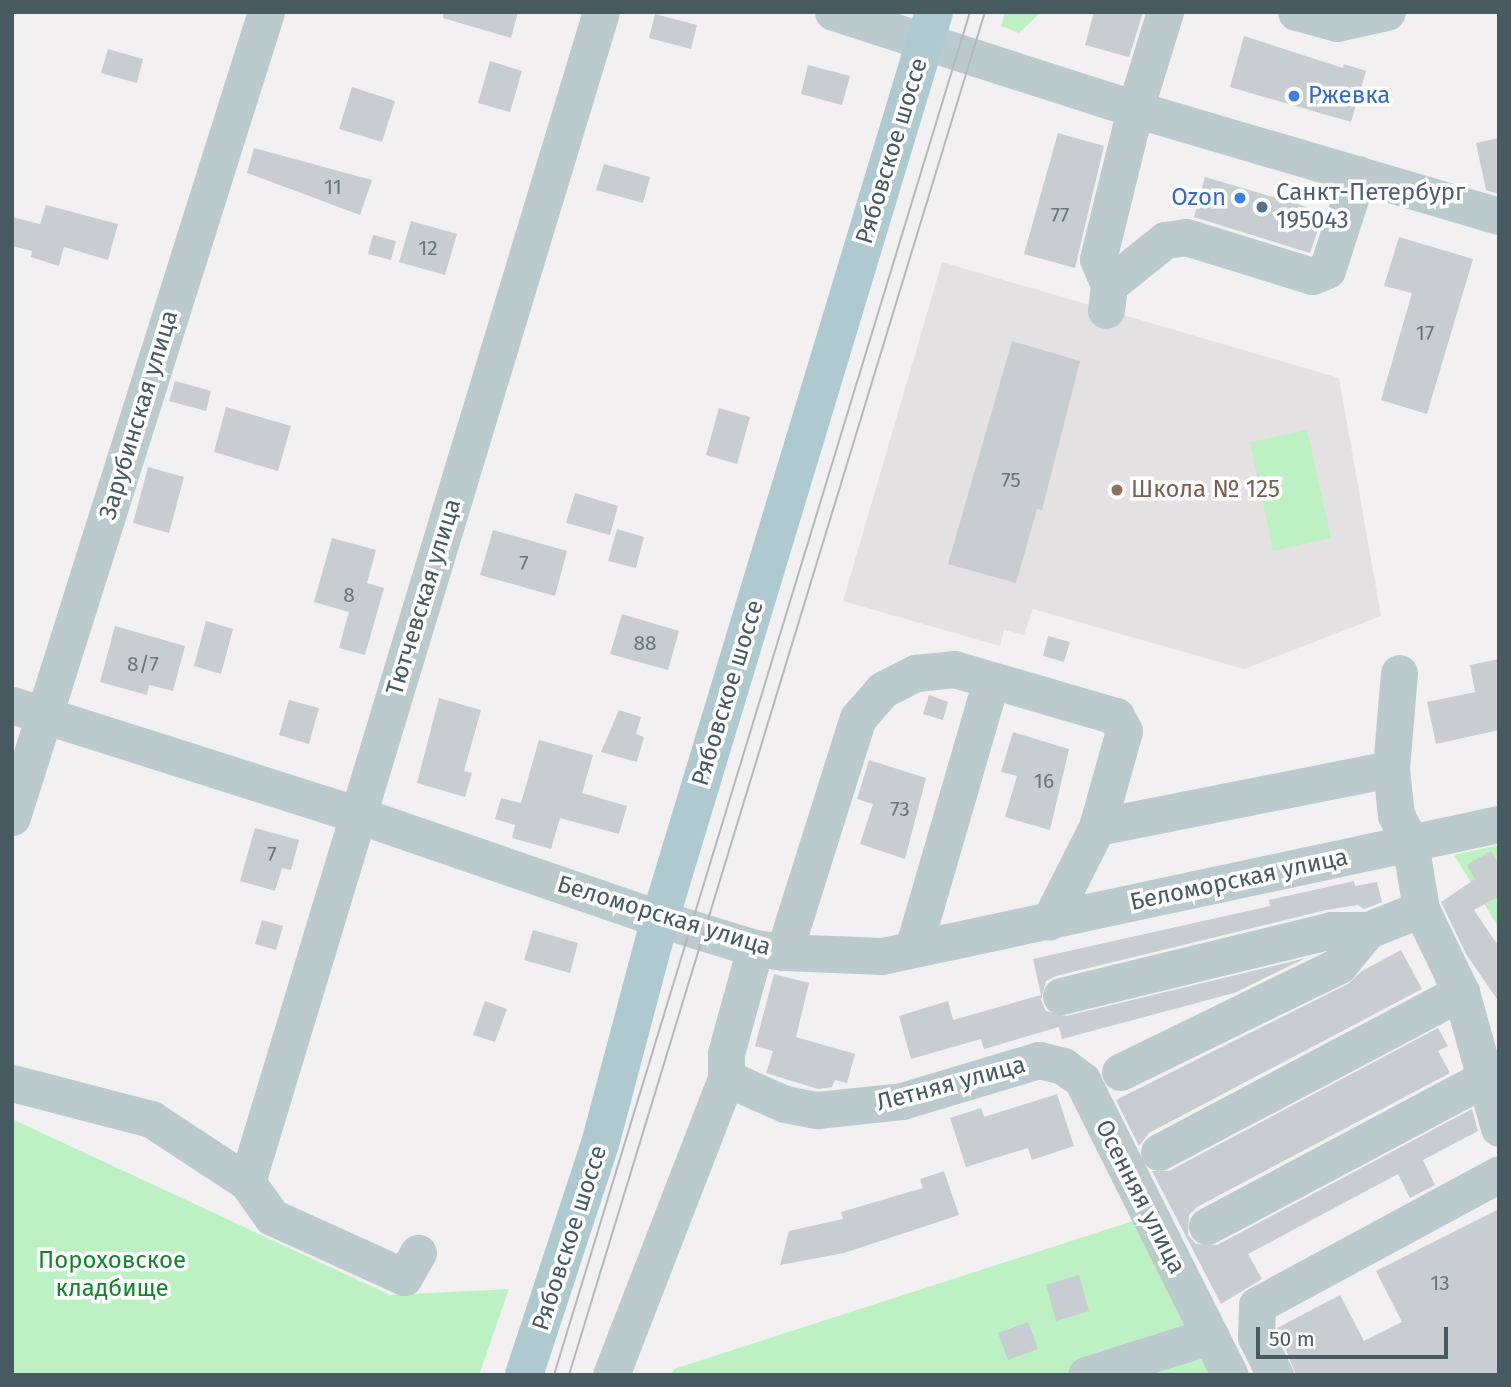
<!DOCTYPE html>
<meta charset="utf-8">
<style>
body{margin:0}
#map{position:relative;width:1511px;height:1387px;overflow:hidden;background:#f3f0f1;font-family:"Fira Sans",sans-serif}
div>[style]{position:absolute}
.education>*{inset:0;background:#e4e1e3}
.green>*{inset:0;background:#bdf1c3}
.building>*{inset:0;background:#c7cdd0}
.minor>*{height:37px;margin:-18.5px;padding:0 18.5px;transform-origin:18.5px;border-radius:18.5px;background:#bbcacd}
.major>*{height:38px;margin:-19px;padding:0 19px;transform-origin:19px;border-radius:19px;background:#afc9d0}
.tram>*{height:2px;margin:-1px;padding:0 1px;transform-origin:1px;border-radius:1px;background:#b2b8bb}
.dots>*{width:19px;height:19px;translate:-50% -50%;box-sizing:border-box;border:4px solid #fff;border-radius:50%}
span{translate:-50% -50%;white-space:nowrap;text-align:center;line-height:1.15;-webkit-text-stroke:7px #fff;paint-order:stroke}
.number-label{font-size:21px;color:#67777b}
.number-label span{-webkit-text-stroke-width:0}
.shop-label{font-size:24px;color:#366cbe}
.left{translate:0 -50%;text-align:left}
.right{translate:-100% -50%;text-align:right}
.street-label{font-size:24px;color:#475a5f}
.service-label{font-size:24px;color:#4e5e75}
.education-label{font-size:24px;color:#785e54}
.park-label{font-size:24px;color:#13842d}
.frame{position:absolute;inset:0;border:14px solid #475a5f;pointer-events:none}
.scale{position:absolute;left:1256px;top:1327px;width:192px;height:32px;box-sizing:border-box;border:4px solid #475a5f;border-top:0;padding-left:9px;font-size:21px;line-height:24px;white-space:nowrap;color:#475a5f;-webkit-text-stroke:5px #fff;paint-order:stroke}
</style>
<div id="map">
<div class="education">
<div style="clip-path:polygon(942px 262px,1339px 378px,1381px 616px,1244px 669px,1033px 609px,1024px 635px,1004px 630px,1000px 646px,843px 601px)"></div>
</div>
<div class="green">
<div style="clip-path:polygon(1005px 12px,1041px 12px,1019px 33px,1001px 26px)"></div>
<div style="clip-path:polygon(1307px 430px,1331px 538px,1273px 551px,1250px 442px)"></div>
<div style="clip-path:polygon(1499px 845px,1499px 928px,1454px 855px)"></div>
<div style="clip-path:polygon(12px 1119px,390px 1295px,509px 1289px,479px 1375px,12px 1375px)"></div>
<div style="clip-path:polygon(1167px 1210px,1247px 1375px,671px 1375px,674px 1369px)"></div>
</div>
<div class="building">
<div style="clip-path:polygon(443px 12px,518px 12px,511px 38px,443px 18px)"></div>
<div style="clip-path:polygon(1094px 12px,1143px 12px,1129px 57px,1085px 45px)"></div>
<div style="clip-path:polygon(655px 14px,697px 25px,691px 49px,649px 38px)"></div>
<div style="clip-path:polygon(1244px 36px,1343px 68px,1344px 64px,1366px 71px,1351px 122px,1230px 87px)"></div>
<div style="clip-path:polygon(108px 49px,143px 59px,137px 83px,101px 73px)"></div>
<div style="clip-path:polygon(490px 61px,522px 71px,510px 112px,478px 103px)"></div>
<div style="clip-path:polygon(808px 65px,850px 76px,842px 105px,801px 94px)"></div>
<div style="clip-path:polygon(352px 87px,395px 101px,382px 142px,339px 129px)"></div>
<div style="clip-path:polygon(1058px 133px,1104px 146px,1075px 268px,1024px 254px)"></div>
<div style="clip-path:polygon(1499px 138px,1499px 194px,1486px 190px,1476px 143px)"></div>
<div style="clip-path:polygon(254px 148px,372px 180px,360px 215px,247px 173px)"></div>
<div style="clip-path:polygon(604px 164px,650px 177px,643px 203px,596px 190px)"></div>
<div style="clip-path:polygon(1205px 177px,1324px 212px,1310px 253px,1194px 217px)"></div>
<div style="clip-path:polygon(46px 205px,118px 224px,108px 260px,64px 247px,59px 266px,31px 257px,32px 251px,12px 246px,12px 217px,40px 224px)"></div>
<div style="clip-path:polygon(411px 221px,457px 234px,445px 275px,399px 262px)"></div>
<div style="clip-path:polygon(373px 235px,396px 241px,391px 260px,368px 254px)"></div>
<div style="clip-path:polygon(1399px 237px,1473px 259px,1427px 414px,1381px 400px,1412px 293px,1384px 286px)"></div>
<div style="clip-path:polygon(1012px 341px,1080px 361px,1042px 510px,1037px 509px,1016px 583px,948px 564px)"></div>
<div style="clip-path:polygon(175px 381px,211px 391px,206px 411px,169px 401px)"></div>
<div style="clip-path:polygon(226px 407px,291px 426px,278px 471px,214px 452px)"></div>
<div style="clip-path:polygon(719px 408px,750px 417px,737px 464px,706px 455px)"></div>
<div style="clip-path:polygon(148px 467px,184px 477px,169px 533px,133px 523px)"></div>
<div style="clip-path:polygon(575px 493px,618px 506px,610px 535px,566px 523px)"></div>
<div style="clip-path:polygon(617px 529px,644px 537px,636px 568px,608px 561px)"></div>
<div style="clip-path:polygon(493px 530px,567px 551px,555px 596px,480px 575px)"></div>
<div style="clip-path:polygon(332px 538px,376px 550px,367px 583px,384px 588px,365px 655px,339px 648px,349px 612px,314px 602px)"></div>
<div style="clip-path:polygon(622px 614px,679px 631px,668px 670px,610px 654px)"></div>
<div style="clip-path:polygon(206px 621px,233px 629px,221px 674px,194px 666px)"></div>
<div style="clip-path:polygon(115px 626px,185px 646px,173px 691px,149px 685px,147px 695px,100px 682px)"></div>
<div style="clip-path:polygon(1048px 636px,1070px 642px,1064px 662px,1043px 656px)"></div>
<div style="clip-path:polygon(1499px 659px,1499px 730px,1436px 744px,1427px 702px,1475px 692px,1470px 665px)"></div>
<div style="clip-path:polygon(929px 695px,948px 702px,943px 720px,923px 714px)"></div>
<div style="clip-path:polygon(439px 698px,481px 710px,464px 771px,472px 773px,465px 797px,417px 783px)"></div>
<div style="clip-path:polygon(289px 700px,319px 708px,309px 744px,279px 735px)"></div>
<div style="clip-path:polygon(619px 710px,641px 717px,636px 734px,644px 737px,637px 762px,601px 752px)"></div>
<div style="clip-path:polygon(1013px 732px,1069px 749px,1050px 830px,1005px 817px,1017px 776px,1001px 772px)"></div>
<div style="clip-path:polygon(539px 740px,593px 755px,582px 793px,627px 806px,619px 834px,560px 818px,551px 849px,512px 838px,515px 825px,495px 819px,501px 798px,521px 803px)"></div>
<div style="clip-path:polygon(869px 760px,926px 778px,905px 859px,860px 844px,873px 804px,857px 799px)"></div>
<div style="clip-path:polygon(255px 828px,299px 840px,291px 870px,282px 868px,275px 891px,240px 881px)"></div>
<div style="clip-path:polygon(1491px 851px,1499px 865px,1499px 896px,1474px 910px,1499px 947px,1499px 1002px,1466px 954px,1441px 902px,1475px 879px,1467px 865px)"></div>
<div style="clip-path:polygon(1354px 881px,1355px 886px,1377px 882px,1382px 902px,1364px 909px,1358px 905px,1326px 910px,1056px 976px,1046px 981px,1041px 1000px,1046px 1011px,1066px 1016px,1306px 958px,1234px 993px,1062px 1039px,1059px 1027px,984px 1049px,981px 1039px,911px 1059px,899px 1016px,948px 1001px,953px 1020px,1041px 995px,1033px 959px,1270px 906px,1269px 900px)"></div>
<div style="clip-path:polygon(262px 920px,283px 926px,276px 950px,255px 944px)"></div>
<div style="clip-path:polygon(533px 930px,578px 943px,570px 973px,524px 960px)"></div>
<div style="clip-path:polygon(1401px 950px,1422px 989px,1149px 1133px,1139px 1146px,1116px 1100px,1348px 984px,1362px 971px)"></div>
<div style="clip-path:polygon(774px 974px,809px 983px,796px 1037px,855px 1054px,847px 1083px,835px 1080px,832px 1087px,818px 1089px,766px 1073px,773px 1051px,755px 1046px)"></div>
<div style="clip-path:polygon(485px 1001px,507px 1009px,495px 1042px,473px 1035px)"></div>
<div style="clip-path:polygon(1438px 1028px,1448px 1046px,1438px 1051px,1450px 1073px,1197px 1207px,1189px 1215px,1188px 1235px,1196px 1244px,1217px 1245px,1472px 1109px,1478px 1131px,1423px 1160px,1435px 1185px,1410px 1198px,1398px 1174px,1248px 1254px,1262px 1279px,1221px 1304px,1152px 1171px,1169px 1171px)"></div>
<div style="clip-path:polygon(1057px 1094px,1074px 1146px,1032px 1160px,1028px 1148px,966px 1167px,950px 1118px,981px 1108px,984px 1117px)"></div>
<div style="clip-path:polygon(944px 1171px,959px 1215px,844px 1253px,780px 1265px,789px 1231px,843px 1219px,841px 1212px,923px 1188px,920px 1179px)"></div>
<div style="clip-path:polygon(1499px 1209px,1499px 1375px,1296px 1375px,1277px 1328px,1340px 1295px,1364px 1341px,1402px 1322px,1376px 1271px)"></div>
<div style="clip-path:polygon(1079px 1275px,1089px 1311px,1056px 1321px,1046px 1285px)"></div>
<div style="clip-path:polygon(1028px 1322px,1038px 1349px,1008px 1360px,998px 1333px)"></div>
</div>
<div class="minor">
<div style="left:833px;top:12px;width:317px;rotate:17.8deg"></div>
<div style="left:1135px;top:109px;width:102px;rotate:-72.8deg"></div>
<div style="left:1296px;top:12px;width:42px;rotate:15deg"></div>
<div style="left:1337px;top:23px;width:51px;rotate:-12.4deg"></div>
<div style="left:1109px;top:285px;width:72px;rotate:-38.8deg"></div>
<div style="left:1165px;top:240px;width:21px;rotate:-8deg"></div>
<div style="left:1186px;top:237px;width:132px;rotate:17.2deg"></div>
<div style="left:1312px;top:276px;width:16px;rotate:-22deg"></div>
<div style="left:1327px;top:270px;width:101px;rotate:-72.1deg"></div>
<div style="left:1106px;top:310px;width:25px;rotate:-83deg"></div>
<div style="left:1109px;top:285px;width:28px;rotate:-113deg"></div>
<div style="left:1098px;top:259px;width:154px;rotate:-76.1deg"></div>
<div style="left:1135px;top:109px;width:379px;rotate:16.4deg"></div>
<div style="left:1399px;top:673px;width:96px;rotate:94.8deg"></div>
<div style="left:1391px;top:769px;width:46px;rotate:83.8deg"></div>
<div style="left:1396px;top:815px;width:31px;rotate:63deg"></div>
<div style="left:1410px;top:843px;width:67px;rotate:80.5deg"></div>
<div style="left:1421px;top:909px;width:92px;rotate:64.3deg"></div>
<div style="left:1461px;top:992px;width:141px;rotate:74.4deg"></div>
<div style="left:12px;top:705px;width:363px;rotate:17.6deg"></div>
<div style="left:358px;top:815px;width:319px;rotate:19deg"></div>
<div style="left:660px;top:919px;width:99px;rotate:17deg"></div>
<div style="left:755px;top:948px;width:29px;rotate:8deg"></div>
<div style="left:784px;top:952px;width:98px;rotate:2.3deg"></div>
<div style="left:882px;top:956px;width:631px;rotate:-12.08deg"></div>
<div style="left:12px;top:817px;width:844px;rotate:-72.49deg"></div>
<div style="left:1097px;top:827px;width:300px;rotate:-11.2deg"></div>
<div style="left:755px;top:948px;width:109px;rotate:105.4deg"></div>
<div style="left:726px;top:1053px;width:25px;rotate:90deg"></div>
<div style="left:726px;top:1078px;width:64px;rotate:23.8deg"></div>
<div style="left:785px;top:1104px;width:33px;rotate:11deg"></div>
<div style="left:817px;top:1110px;width:85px;rotate:-6deg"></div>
<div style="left:902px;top:1101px;width:143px;rotate:-16.7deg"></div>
<div style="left:1039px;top:1060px;width:25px;rotate:14deg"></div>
<div style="left:1063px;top:1066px;width:24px;rotate:36deg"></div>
<div style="left:1082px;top:1080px;width:330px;rotate:63.4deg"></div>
<div style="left:913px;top:949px;width:280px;rotate:-73.8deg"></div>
<div style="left:784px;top:952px;width:245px;rotate:-72.5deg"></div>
<div style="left:858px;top:718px;width:37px;rotate:-49deg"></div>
<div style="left:882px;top:690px;width:38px;rotate:-27deg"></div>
<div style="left:916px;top:673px;width:38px;rotate:-6deg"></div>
<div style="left:954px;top:669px;width:169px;rotate:16.2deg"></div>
<div style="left:1116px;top:716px;width:17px;rotate:62deg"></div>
<div style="left:1124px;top:731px;width:100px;rotate:105.7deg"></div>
<div style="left:1097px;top:827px;width:106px;rotate:116.8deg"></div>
<div style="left:1061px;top:996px;width:278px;rotate:-13.7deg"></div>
<div style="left:1331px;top:930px;width:37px"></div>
<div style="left:1368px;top:930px;width:57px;rotate:-21.6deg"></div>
<div style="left:1120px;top:1072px;width:244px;rotate:-26deg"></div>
<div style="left:1339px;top:965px;width:45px;rotate:-50.4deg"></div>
<div style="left:12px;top:1083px;width:144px;rotate:14.5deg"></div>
<div style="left:151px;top:1119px;width:115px;rotate:33.3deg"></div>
<div style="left:247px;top:1182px;width:43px;rotate:54.5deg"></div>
<div style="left:272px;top:1217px;width:145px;rotate:24.4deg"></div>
<div style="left:404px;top:1277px;width:28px;rotate:-60deg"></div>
<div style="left:1159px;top:1152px;width:342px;rotate:-27.9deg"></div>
<div style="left:247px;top:1182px;width:1222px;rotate:-73.17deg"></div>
<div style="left:1207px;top:1226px;width:331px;rotate:-28deg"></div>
<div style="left:611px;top:1375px;width:318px;rotate:-68.8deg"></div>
<div style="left:1086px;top:1375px;width:130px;rotate:-17.5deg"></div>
<div style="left:1275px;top:1375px;width:42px;rotate:-116.6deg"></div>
<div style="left:1256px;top:1337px;width:32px;rotate:-88deg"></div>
<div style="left:1257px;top:1305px;width:275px;rotate:-28.4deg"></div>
</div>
<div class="major">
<div style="left:524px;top:1375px;width:243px;rotate:-71.8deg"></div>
<div style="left:600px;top:1144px;width:233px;rotate:-75.1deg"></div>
<div style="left:660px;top:919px;width:947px;rotate:-73.19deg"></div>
</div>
<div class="tram">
<div style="left:554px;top:1375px;width:1425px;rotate:-73.03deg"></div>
<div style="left:569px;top:1375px;width:1425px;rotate:-73.03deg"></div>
</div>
<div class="dots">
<div style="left:1294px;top:96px;background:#3f7fe0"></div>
<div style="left:1240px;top:198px;background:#3f7fe0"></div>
<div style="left:1262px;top:207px;background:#5c6f8a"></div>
<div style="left:1117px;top:490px;background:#8d6e63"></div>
</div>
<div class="number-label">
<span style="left:333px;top:187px">11</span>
<span style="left:1060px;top:215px">77</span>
<span style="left:428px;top:248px">12</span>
<span style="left:1425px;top:333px">17</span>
<span style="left:1011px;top:480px">75</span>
<span style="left:524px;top:563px">7</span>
<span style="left:349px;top:595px">8</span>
<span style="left:645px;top:643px">88</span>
<span style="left:143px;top:664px">8/7</span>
<span style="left:1044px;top:781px">16</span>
<span style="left:900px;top:809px">73</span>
<span style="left:272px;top:854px">7</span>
<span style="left:1440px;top:1283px">13</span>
</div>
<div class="shop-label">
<span class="left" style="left:1308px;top:96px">Ржевка</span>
<span class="right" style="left:1226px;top:198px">Ozon</span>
</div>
<div class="street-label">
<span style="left:892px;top:151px;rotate:-73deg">Рябовское шоссе</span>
<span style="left:139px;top:415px;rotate:-73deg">Зарубинская улица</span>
<span style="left:424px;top:597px;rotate:-73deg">Тютчевская улица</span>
<span style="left:728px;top:693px;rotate:-73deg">Рябовское шоссе</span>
<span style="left:1239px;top:880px;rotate:-12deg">Беломорская улица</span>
<span style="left:664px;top:916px;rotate:17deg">Беломорская улица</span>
<span style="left:951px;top:1084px;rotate:-15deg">Летняя улица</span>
<span style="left:1140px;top:1197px;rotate:63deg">Осенняя улица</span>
<span style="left:570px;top:1238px;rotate:-72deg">Рябовское шоссе</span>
</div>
<div class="service-label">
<span class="left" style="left:1276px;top:207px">Санкт-Петербург<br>195043</span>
</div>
<div class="education-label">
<span class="left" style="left:1131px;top:490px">Школа № 125</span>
</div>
<div class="park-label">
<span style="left:112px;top:1275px">Пороховское<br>кладбище</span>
</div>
<div class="frame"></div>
<div class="scale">50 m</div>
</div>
